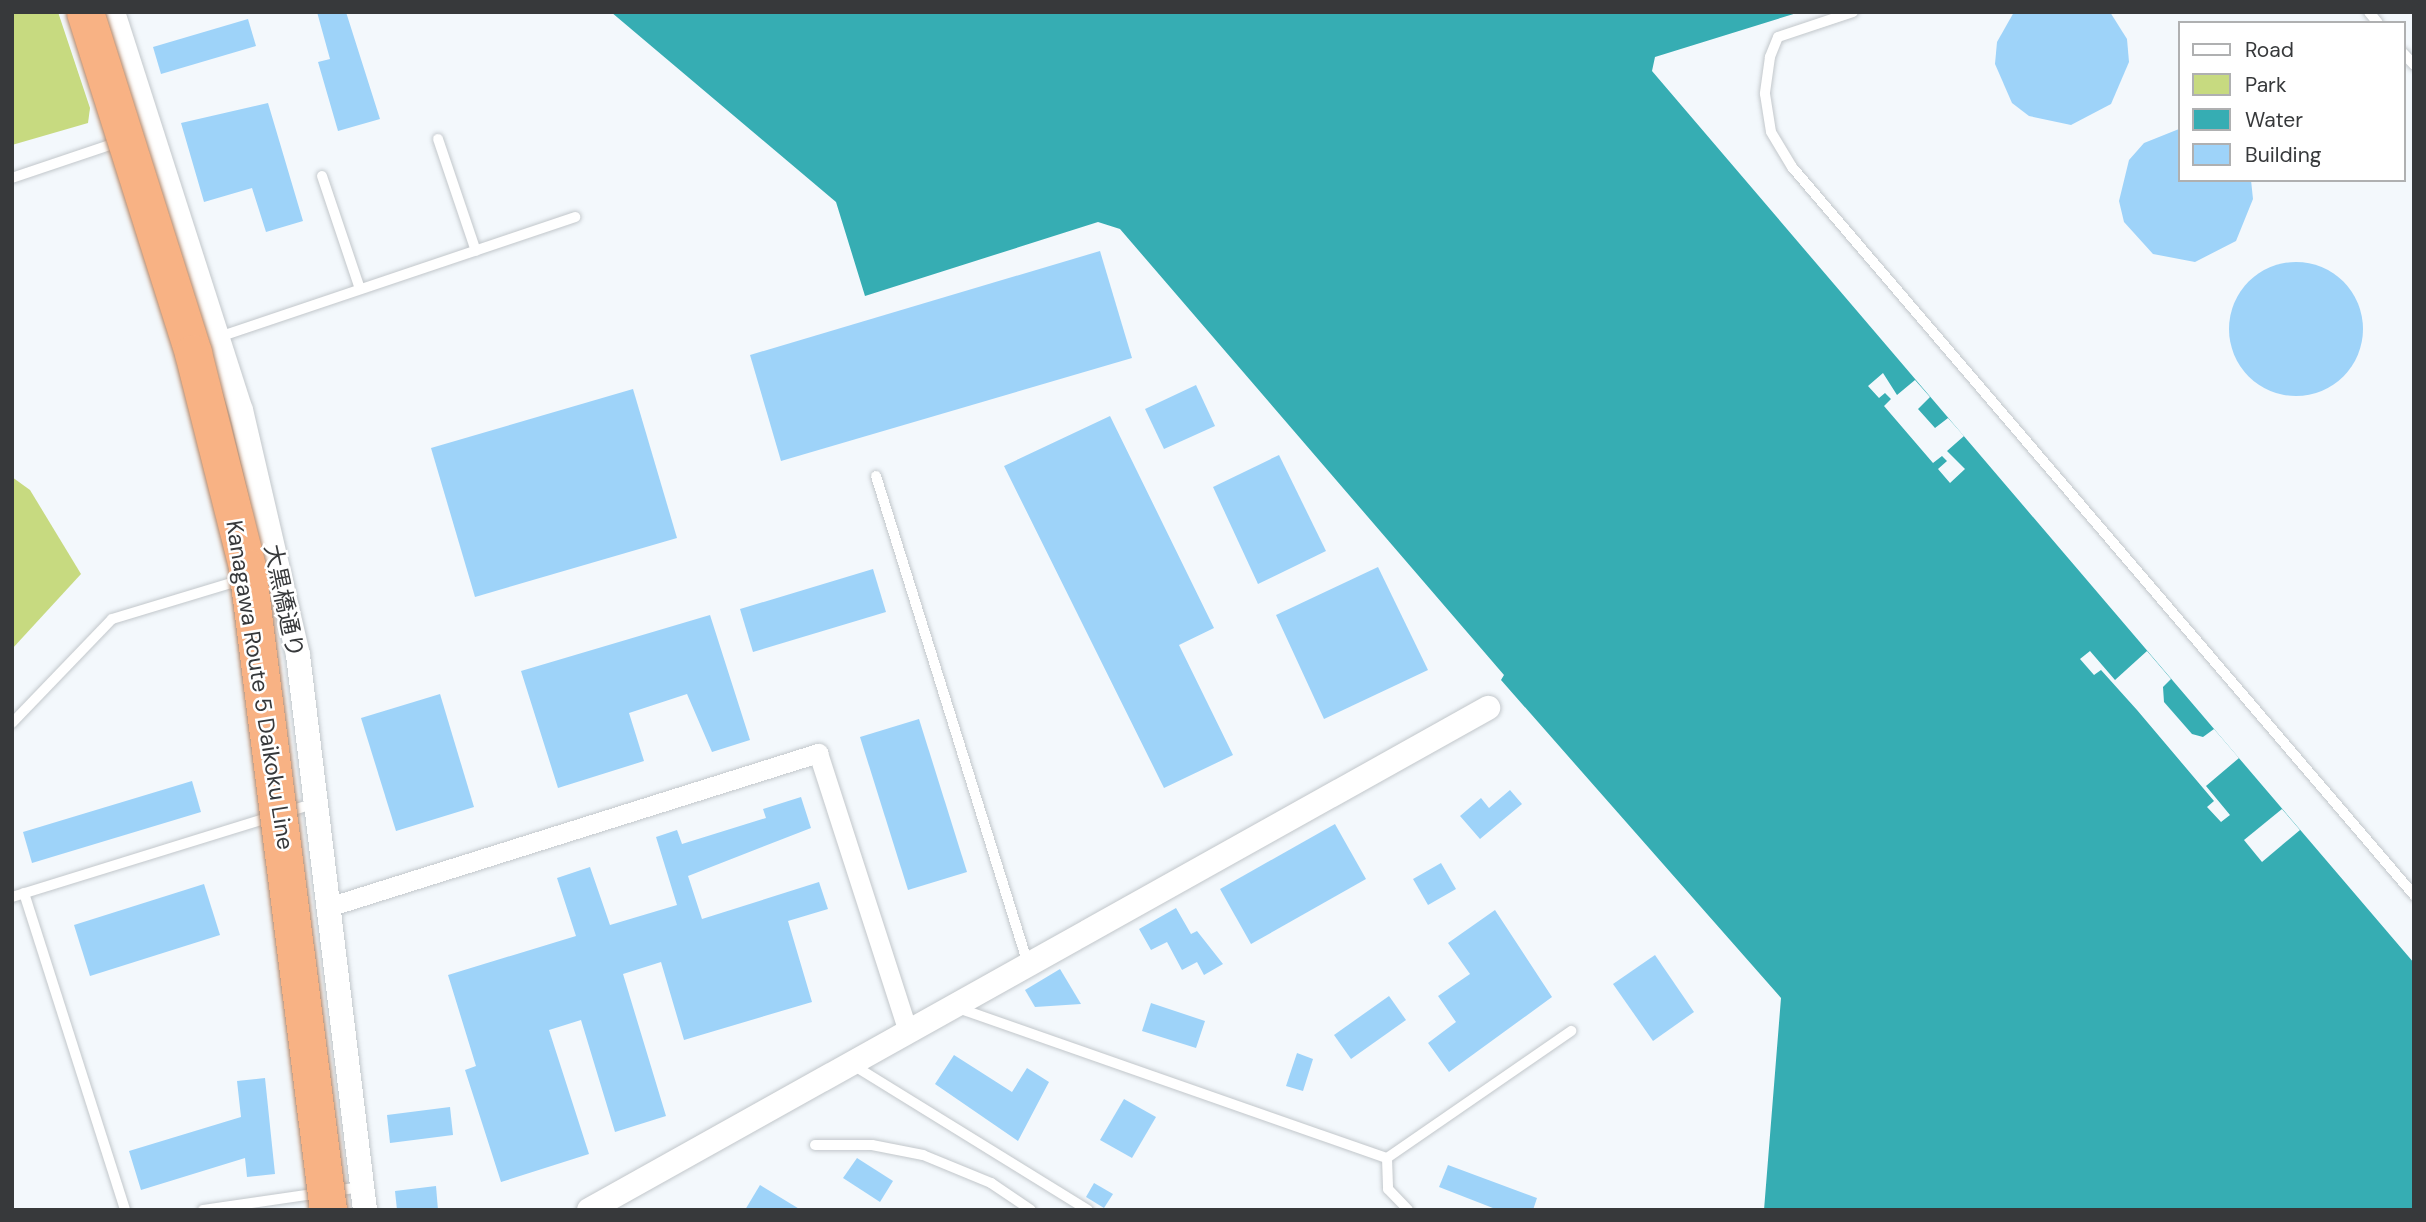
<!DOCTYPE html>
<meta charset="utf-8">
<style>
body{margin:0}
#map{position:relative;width:2426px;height:1222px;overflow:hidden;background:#f3f8fc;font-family:"DM Sans","Noto Sans JP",sans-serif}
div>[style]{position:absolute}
.green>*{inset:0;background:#c7da80}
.water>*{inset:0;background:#36adb3}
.pier>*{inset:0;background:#f3f8fc}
.building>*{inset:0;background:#9ed3f9}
.round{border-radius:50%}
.roads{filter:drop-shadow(0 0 2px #c2c7cb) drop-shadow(0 0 2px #c2c7cb)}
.service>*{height:10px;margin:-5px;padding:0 5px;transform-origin:5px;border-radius:5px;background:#fff}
.minor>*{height:19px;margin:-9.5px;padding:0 9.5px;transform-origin:9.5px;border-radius:9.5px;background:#fff}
.tertiary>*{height:24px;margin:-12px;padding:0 12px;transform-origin:12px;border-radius:12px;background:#fff}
.bridges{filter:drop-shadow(0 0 2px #b4886a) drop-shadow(0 0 2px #b4886a)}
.motorway-bridge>*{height:37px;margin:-18.5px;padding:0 18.5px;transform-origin:18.5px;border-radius:18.5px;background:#f8b284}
span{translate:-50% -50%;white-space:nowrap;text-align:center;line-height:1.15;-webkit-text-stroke:5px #fff;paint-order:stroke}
.street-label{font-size:23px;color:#37393b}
.frame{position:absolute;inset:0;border:14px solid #37393b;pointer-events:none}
.legend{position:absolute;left:2178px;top:21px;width:228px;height:161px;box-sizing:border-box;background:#fff;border:2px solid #afb0b1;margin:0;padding:9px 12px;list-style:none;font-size:21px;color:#37393b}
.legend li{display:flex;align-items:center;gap:14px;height:35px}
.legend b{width:35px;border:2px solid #afb0b1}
</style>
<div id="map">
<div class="green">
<div style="clip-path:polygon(12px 12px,58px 12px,90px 108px,88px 123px,12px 145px)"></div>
<div style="clip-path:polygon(12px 477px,30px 490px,81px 574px,12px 649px)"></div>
</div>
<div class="water">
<div style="clip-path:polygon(611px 12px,1800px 12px,1655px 57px,1652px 71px,2414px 963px,2414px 1210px,1764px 1210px,1781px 998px,1501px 680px,1504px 675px,1120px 229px,1098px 222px,865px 296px,836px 202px)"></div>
</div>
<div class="pier">
<div style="clip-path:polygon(1883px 373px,1897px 395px,1915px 380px,1930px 397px,1918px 409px,1935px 428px,1948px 418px,1964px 436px,1947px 451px,1965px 469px,1950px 483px,1938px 469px,1947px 461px,1942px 456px,1933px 463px,1884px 406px,1891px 399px,1885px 393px,1879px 398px,1868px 386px)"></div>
<div style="clip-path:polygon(2090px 651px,2115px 680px,2147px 651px,2171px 679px,2163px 687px,2164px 702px,2192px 734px,2203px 737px,2214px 729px,2239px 758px,2206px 786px,2230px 815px,2221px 822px,2207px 807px,2214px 801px,2137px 710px,2101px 670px,2094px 675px,2080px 659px)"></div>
<div style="clip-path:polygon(2282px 809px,2300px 830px,2262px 862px,2244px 840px)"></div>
</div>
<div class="building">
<div style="clip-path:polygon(317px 12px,346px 12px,380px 119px,338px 131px,318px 62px,330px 59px)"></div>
<div style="clip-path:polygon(2014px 12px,2110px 12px,2127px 39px,2129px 62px,2111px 104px,2071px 125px,2029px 116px,2012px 103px,1995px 64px,1997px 42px)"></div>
<div style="clip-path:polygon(248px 19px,256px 46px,161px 74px,153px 47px)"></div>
<div style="clip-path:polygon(268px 103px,303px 221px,266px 232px,252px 188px,204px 202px,181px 123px)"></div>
<div style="clip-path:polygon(2179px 129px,2179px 180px,2251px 180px,2253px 199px,2236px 241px,2195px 262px,2153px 254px,2124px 222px,2119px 201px,2129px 160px,2144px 143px)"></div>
<div style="clip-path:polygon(1100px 251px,1132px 358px,781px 461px,750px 355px)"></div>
<div class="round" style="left:2229px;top:262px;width:134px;height:134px"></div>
<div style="clip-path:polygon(1196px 385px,1215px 426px,1164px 449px,1145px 409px)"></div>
<div style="clip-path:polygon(633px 389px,677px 538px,475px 597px,431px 448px)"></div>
<div style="clip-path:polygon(1110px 416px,1214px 628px,1179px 645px,1233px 755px,1164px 788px,1004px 466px)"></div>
<div style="clip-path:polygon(1279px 455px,1326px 551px,1258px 584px,1213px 487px)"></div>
<div style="clip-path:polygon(1378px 567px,1428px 670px,1324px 719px,1276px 615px)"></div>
<div style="clip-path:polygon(873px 569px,886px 612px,753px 652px,740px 609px)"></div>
<div style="clip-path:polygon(710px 615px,750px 740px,712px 752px,687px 694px,629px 713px,644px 761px,558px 788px,521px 671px)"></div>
<div style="clip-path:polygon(440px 694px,474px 807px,396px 831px,361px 718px)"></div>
<div style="clip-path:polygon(919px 719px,967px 872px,908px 890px,860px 737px)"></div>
<div style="clip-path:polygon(192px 781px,201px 812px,32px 863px,23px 832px)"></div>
<div style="clip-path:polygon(1510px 790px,1522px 804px,1480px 839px,1460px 816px,1481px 798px,1489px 808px)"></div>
<div style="clip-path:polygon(801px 797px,811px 828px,688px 876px,702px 919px,819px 882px,828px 909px,788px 921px,812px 1002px,684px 1040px,661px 962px,623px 974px,666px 1116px,615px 1132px,581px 1020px,549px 1030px,589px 1154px,501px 1182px,465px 1070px,476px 1066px,448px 975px,576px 936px,557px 878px,590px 867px,610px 925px,677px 905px,656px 837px,677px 830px,682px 844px,766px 818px,763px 809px)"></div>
<div style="clip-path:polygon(1335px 824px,1366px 879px,1251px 944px,1220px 889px)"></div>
<div style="clip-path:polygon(1441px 863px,1456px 889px,1428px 905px,1413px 879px)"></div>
<div style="clip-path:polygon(204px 884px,220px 935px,90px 976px,74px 925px)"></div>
<div style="clip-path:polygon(1176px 908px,1191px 934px,1197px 931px,1223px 964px,1204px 975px,1197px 962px,1182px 970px,1167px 942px,1151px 950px,1139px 929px)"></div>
<div style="clip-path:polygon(1495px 910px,1552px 997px,1449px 1072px,1428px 1043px,1456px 1022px,1438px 996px,1470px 974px,1448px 943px)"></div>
<div style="clip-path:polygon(1655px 955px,1694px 1012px,1653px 1041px,1613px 984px)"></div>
<div style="clip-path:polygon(1060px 969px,1081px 1004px,1035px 1007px,1025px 990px)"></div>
<div style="clip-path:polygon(1389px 996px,1406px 1020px,1351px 1059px,1334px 1035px)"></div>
<div style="clip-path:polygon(1151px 1003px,1205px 1021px,1196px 1048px,1142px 1031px)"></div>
<div style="clip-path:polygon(1297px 1053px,1313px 1059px,1303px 1091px,1286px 1086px)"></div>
<div style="clip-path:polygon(954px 1055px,1012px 1092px,1027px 1068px,1049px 1082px,1018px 1141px,935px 1084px)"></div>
<div style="clip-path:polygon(265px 1078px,275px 1174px,247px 1177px,245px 1158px,141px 1190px,129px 1151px,241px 1117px,237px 1081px)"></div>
<div style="clip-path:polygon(1124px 1099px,1156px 1117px,1132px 1158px,1100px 1140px)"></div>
<div style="clip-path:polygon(450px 1107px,453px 1135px,390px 1143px,387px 1115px)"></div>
<div style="clip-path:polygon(857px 1158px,893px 1181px,880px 1202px,843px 1178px)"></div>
<div style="clip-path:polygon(1448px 1165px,1537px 1198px,1533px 1210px,1498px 1210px,1439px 1187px)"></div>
<div style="clip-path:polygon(1094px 1183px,1113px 1194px,1104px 1208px,1086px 1197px)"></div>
<div style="clip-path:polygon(760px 1185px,801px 1210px,745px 1210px)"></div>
<div style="clip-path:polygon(436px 1186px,438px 1210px,397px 1210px,395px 1191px)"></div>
</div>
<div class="roads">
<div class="service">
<div style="left:1853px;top:12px;width:79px;rotate:161.6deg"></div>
<div style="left:1778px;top:37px;width:22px;rotate:112deg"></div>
<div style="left:1770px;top:57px;width:37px;rotate:98deg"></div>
<div style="left:1765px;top:94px;width:38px;rotate:81deg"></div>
<div style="left:1771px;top:132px;width:41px;rotate:59deg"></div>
<div style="left:1792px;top:167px;width:958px;rotate:49.49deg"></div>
<div style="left:2369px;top:12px;width:14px;rotate:51deg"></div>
<div style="left:2403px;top:53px;width:16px;rotate:47deg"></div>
<div style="left:438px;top:139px;width:118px;rotate:71.3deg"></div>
<div style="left:322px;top:176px;width:119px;rotate:71.4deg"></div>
<div style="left:12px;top:178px;width:113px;rotate:-18.6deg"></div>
<div style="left:219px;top:337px;width:376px;rotate:-18.6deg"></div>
<div style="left:876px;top:476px;width:511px;rotate:72.7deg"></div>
<div style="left:12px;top:723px;width:144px;rotate:-46.1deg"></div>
<div style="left:112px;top:619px;width:135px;rotate:-16.8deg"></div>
<div style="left:24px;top:893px;width:333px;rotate:72.3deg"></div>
<div style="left:12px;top:897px;width:315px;rotate:-17.2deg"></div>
<div style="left:958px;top:1008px;width:454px;rotate:19.3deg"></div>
<div style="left:1387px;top:1158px;width:31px;rotate:88deg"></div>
<div style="left:1388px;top:1189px;width:29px;rotate:46deg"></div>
<div style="left:853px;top:1065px;width:276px;rotate:31.7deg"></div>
<div style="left:815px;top:1145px;width:57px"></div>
<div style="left:872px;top:1145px;width:52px;rotate:11.1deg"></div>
<div style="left:923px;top:1155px;width:74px;rotate:22.4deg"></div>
<div style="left:991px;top:1183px;width:48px;rotate:34deg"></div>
<div style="left:1387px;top:1158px;width:224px;rotate:-34.6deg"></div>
<div style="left:203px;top:1210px;width:160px;rotate:-8.3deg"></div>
</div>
<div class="minor">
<div style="left:328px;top:907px;width:514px;rotate:-17.45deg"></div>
<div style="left:818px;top:753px;width:293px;rotate:72.1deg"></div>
</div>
<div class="tertiary">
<div style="left:113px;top:12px;width:418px;rotate:72.2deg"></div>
<div style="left:241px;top:410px;width:252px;rotate:76.9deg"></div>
<div style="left:298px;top:655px;width:559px;rotate:83.12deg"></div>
<div style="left:589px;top:1210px;width:1030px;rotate:-29.18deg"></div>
</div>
</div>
<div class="bridges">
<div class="motorway-bridge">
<div style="left:85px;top:12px;width:358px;rotate:72.4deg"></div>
<div style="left:193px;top:353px;width:221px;rotate:75.8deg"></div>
<div style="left:247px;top:567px;width:648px;rotate:82.82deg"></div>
</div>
</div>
<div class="street-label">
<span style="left:284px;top:601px;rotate:78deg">大黒橋通り</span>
<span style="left:260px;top:685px;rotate:81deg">Kanagawa Route 5 Daikoku Line</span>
</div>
<div class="frame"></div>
<ul class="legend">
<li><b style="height:9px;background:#fff"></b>Road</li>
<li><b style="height:19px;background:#c7da80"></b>Park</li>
<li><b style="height:19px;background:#36adb3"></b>Water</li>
<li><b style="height:19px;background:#9ed3f9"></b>Building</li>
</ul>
</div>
